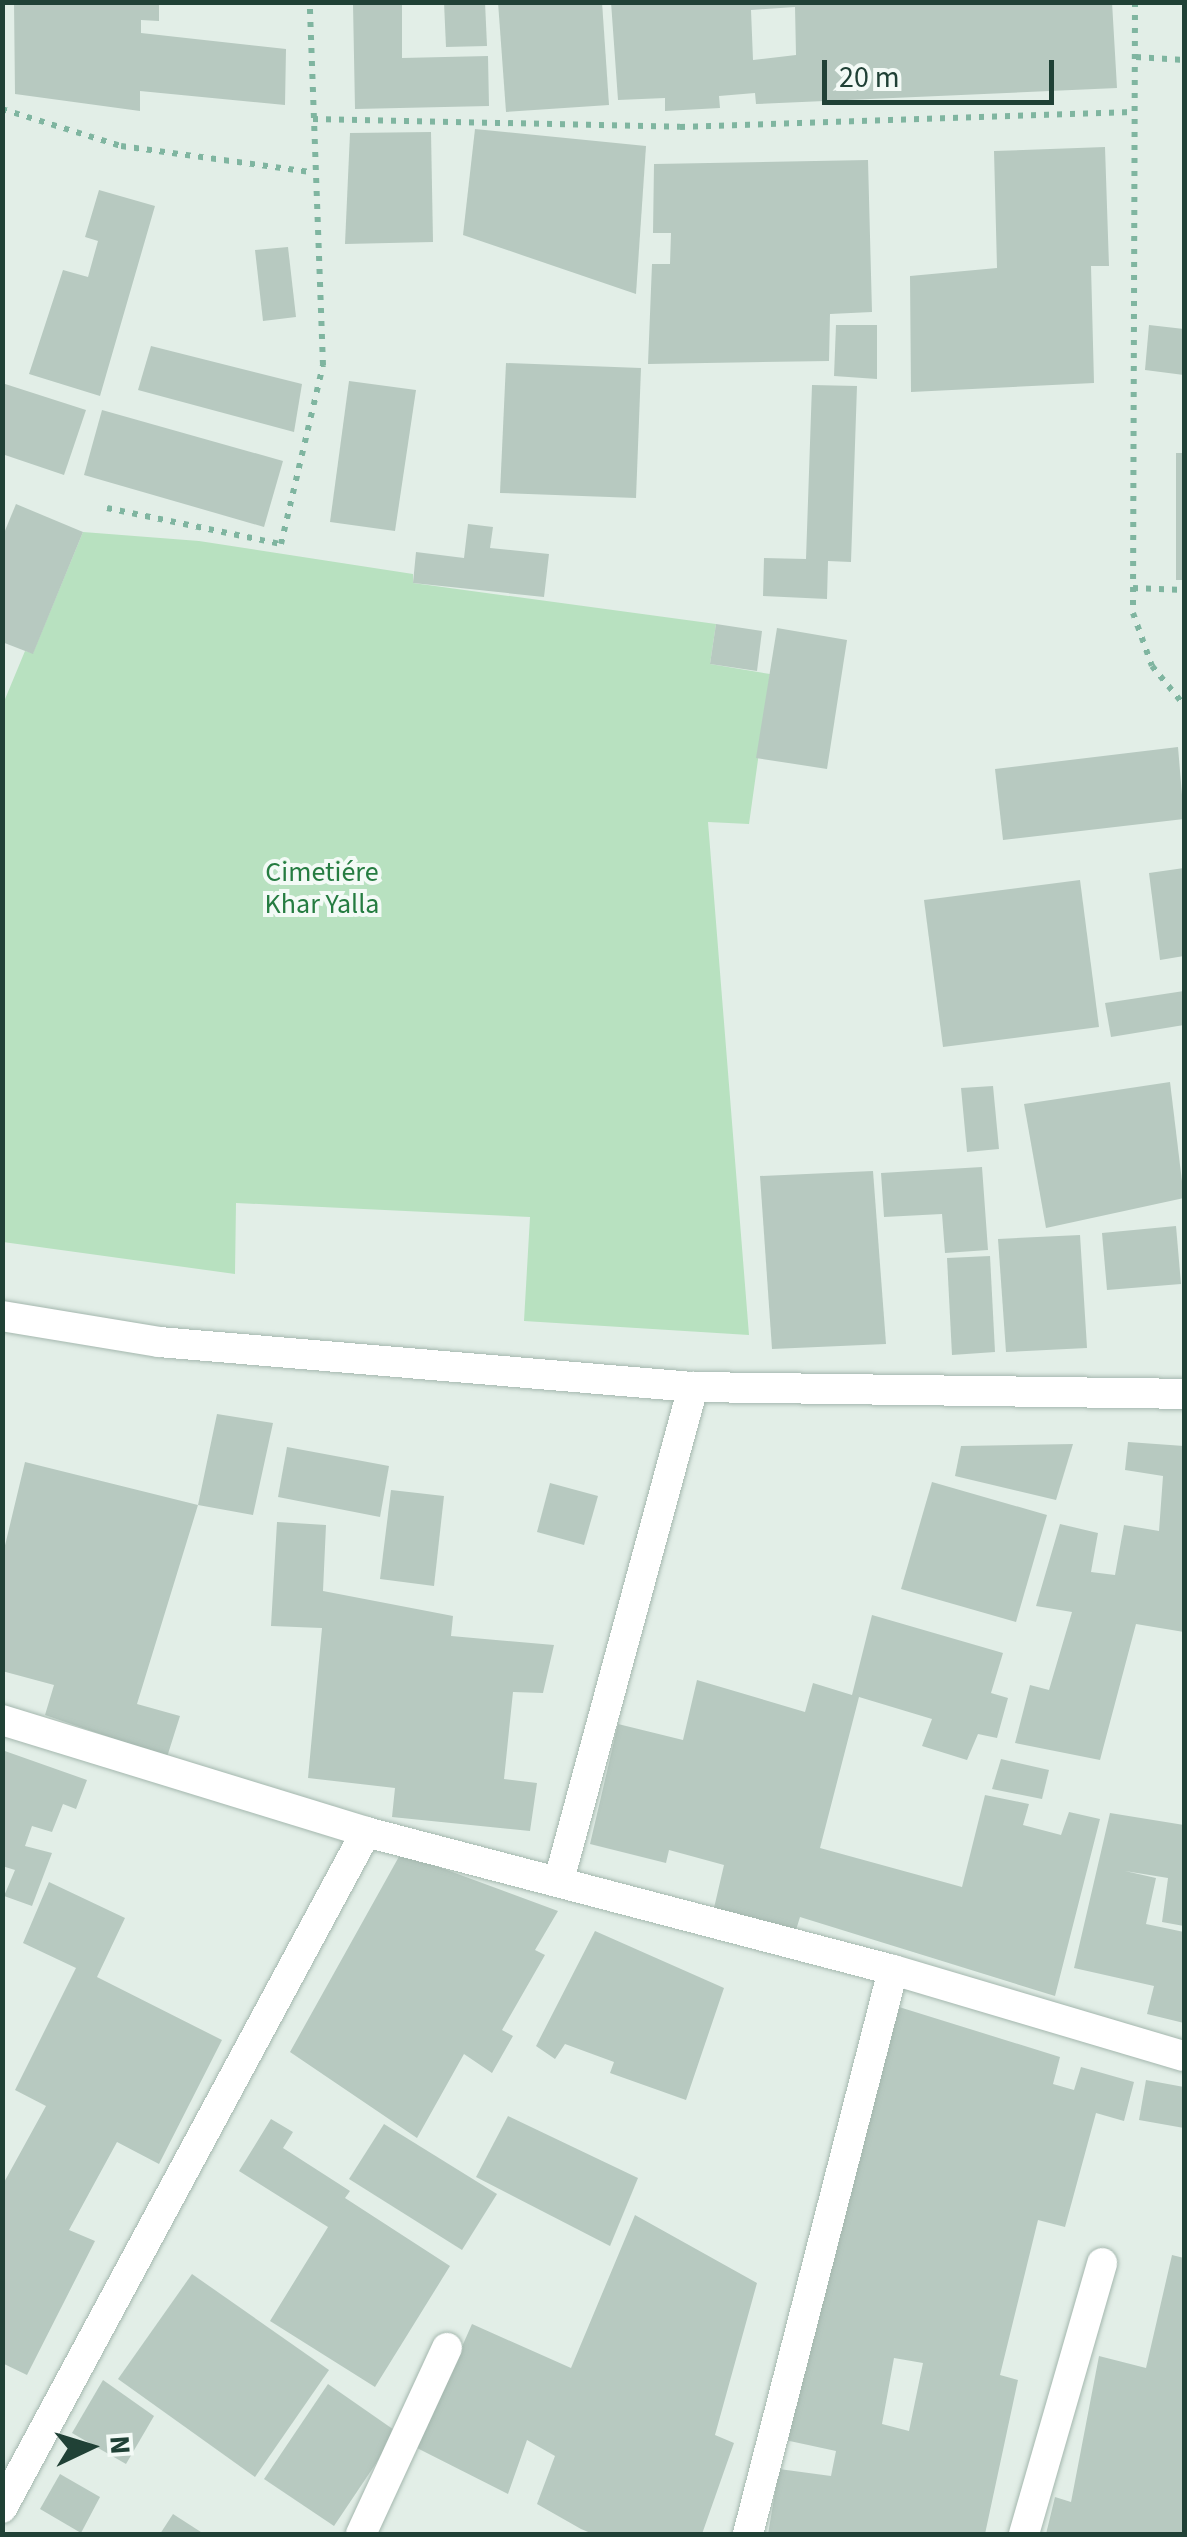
<!DOCTYPE html>
<meta charset="utf-8">
<style>
body{margin:0}
#map{position:relative;width:1187px;height:2537px;overflow:hidden;background:#e2eee7;font-family:"Source Sans 3",sans-serif}
div>[style]{position:absolute}
.green>*{inset:0;background:#b8e1c0}
.building>*{inset:0;background:#b7c9c0}
.path>*{height:6px;margin-top:-3px;transform-origin:0;background:repeating-linear-gradient(90deg,#7fb5a0 0 5px,transparent 0 13px)}
.roads{filter:drop-shadow(0 0 2px #a4b7ae) drop-shadow(0 0 2px #a4b7ae)}
.street>*{height:30px;margin:-15px;padding:0 15px;transform-origin:15px;border-radius:15px;background:#fff}
span{translate:-50% -50%;white-space:nowrap;text-align:center;line-height:1.15;-webkit-text-stroke:8px #f3faf6;paint-order:stroke}
.park-label{font-size:28px;color:#257c41}
.frame{position:absolute;inset:0;border:5px solid #204136;pointer-events:none}
.north{position:absolute;left:40px;top:2397px;width:100px;height:100px;-webkit-text-stroke:8px #f3faf6;paint-order:stroke;rotate:86deg;font-size:28px;font-weight:700;line-height:40px;text-align:center;color:#204136}
.north::after{content:'';display:block;margin:auto;width:35px;height:45px;background:#204136;clip-path:polygon(50% 0,100% 100%,50% 72%,0 100%)}
.scale{position:absolute;left:822px;top:60px;width:232px;height:45px;box-sizing:border-box;border:5px solid #204136;border-top:0;padding-left:12px;font-size:30px;line-height:35px;white-space:nowrap;color:#204136;-webkit-text-stroke:8px #f3faf6;paint-order:stroke}
</style>
<div id="map">
<div class="green">
<div style="clip-path:polygon(83px 532px,199px 541px,413px 574px,413px 583px,716px 624px,710px 664px,770px 674px,749px 824px,708px 822px,749px 1335px,524px 1321px,530px 1217px,236px 1203px,235px 1274px,3px 1242px,3px 704px,25px 651px,33px 653px)"></div>
</div>
<div class="building">
<div style="clip-path:polygon(14px 2px,159px 2px,159px 21px,141px 20px,141px 33px,286px 49px,285px 105px,140px 91px,140px 111px,15px 94px)"></div>
<div style="clip-path:polygon(444px 2px,485px 2px,487px 46px,446px 47px)"></div>
<div style="clip-path:polygon(498px 2px,602px 2px,609px 105px,506px 112px)"></div>
<div style="clip-path:polygon(evenodd,611px 2px,1112px 2px,1117px 88px,756px 104px,755px 93px,719px 96px,720px 108px,665px 111px,665px 98px,618px 100px,611px 2px,795px 7px,796px 55px,753px 60px,751px 10px,795px 7px)"></div>
<div style="clip-path:polygon(402px 3px,402px 58px,488px 56px,489px 106px,355px 109px,353px 4px)"></div>
<div style="clip-path:polygon(475px 129px,646px 146px,636px 294px,463px 235px)"></div>
<div style="clip-path:polygon(431px 132px,433px 242px,345px 244px,350px 133px)"></div>
<div style="clip-path:polygon(1105px 147px,1109px 266px,1091px 266px,1094px 383px,911px 392px,910px 276px,997px 268px,994px 151px)"></div>
<div style="clip-path:polygon(868px 160px,872px 312px,830px 314px,829px 361px,648px 364px,652px 264px,670px 264px,671px 233px,653px 233px,654px 164px)"></div>
<div style="clip-path:polygon(99px 190px,155px 206px,100px 396px,29px 374px,63px 270px,88px 277px,98px 241px,85px 237px)"></div>
<div style="clip-path:polygon(288px 247px,296px 317px,263px 321px,255px 250px)"></div>
<div style="clip-path:polygon(836px 325px,877px 325px,877px 379px,834px 376px)"></div>
<div style="clip-path:polygon(1149px 325px,1184px 329px,1184px 375px,1145px 370px)"></div>
<div style="clip-path:polygon(151px 346px,302px 384px,294px 432px,138px 390px)"></div>
<div style="clip-path:polygon(506px 363px,641px 368px,636px 498px,500px 493px)"></div>
<div style="clip-path:polygon(349px 381px,416px 390px,395px 531px,330px 522px)"></div>
<div style="clip-path:polygon(2px 383px,86px 410px,64px 475px,2px 454px)"></div>
<div style="clip-path:polygon(812px 385px,857px 386px,851px 562px,828px 561px,827px 599px,763px 596px,764px 558px,806px 559px)"></div>
<div style="clip-path:polygon(102px 410px,283px 461px,264px 527px,84px 475px)"></div>
<div style="clip-path:polygon(1176px 453px,1184px 453px,1184px 580px,1176px 580px)"></div>
<div style="clip-path:polygon(16px 504px,83px 532px,33px 654px,2px 642px,2px 538px)"></div>
<div style="clip-path:polygon(468px 524px,493px 527px,490px 548px,549px 554px,544px 597px,413px 583px,416px 552px,464px 558px)"></div>
<div style="clip-path:polygon(716px 624px,762px 631px,757px 671px,710px 664px)"></div>
<div style="clip-path:polygon(777px 628px,847px 640px,827px 769px,756px 758px)"></div>
<div style="clip-path:polygon(1178px 747px,1184px 819px,1003px 840px,995px 769px)"></div>
<div style="clip-path:polygon(1184px 868px,1184px 956px,1160px 960px,1149px 873px)"></div>
<div style="clip-path:polygon(1080px 880px,1099px 1027px,943px 1047px,924px 900px)"></div>
<div style="clip-path:polygon(1184px 991px,1184px 1025px,1111px 1037px,1105px 1003px)"></div>
<div style="clip-path:polygon(1170px 1082px,1184px 1198px,1046px 1228px,1024px 1104px)"></div>
<div style="clip-path:polygon(993px 1086px,999px 1149px,967px 1152px,961px 1088px)"></div>
<div style="clip-path:polygon(982px 1167px,988px 1250px,945px 1253px,942px 1214px,884px 1217px,881px 1173px)"></div>
<div style="clip-path:polygon(873px 1171px,886px 1344px,772px 1349px,760px 1176px)"></div>
<div style="clip-path:polygon(1176px 1226px,1181px 1284px,1107px 1290px,1102px 1233px)"></div>
<div style="clip-path:polygon(1080px 1235px,1087px 1348px,1006px 1352px,998px 1239px)"></div>
<div style="clip-path:polygon(990px 1256px,995px 1352px,952px 1355px,947px 1258px)"></div>
<div style="clip-path:polygon(217px 1414px,273px 1423px,253px 1515px,198px 1505px,137px 1704px,180px 1716px,167px 1757px,45px 1715px,54px 1685px,2px 1671px,2px 1558px,25px 1462px,198px 1505px)"></div>
<div style="clip-path:polygon(1128px 1442px,1184px 1446px,1184px 1632px,1136px 1624px,1100px 1760px,1015px 1743px,1030px 1685px,1049px 1690px,1072px 1612px,1036px 1606px,1060px 1524px,1098px 1533px,1091px 1572px,1115px 1575px,1124px 1525px,1159px 1531px,1163px 1476px,1125px 1470px)"></div>
<div style="clip-path:polygon(1073px 1444px,1056px 1500px,955px 1476px,961px 1446px)"></div>
<div style="clip-path:polygon(287px 1447px,389px 1466px,380px 1517px,278px 1497px)"></div>
<div style="clip-path:polygon(932px 1482px,1047px 1515px,1016px 1622px,901px 1589px)"></div>
<div style="clip-path:polygon(550px 1483px,598px 1496px,584px 1545px,537px 1532px)"></div>
<div style="clip-path:polygon(391px 1490px,444px 1496px,434px 1586px,380px 1579px)"></div>
<div style="clip-path:polygon(277px 1522px,326px 1525px,323px 1591px,453px 1616px,451px 1636px,554px 1645px,543px 1693px,513px 1692px,504px 1779px,537px 1783px,530px 1831px,392px 1817px,395px 1788px,308px 1778px,322px 1628px,271px 1626px)"></div>
<div style="clip-path:polygon(872px 1615px,1003px 1653px,991px 1693px,1008px 1698px,997px 1738px,978px 1734px,967px 1760px,922px 1746px,932px 1719px,859px 1697px,820px 1848px,962px 1887px,985px 1795px,1029px 1804px,1023px 1825px,1061px 1835px,1069px 1812px,1100px 1819px,1055px 1996px,800px 1917px,796px 1930px,714px 1908px,724px 1865px,669px 1850px,666px 1863px,590px 1844px,618px 1724px,683px 1740px,697px 1680px,805px 1712px,813px 1683px,852px 1695px)"></div>
<div style="clip-path:polygon(2px 1750px,87px 1780px,76px 1809px,63px 1804px,52px 1832px,32px 1826px,25px 1846px,52px 1853px,32px 1906px,4px 1896px,15px 1870px,2px 1866px)"></div>
<div style="clip-path:polygon(1001px 1759px,1049px 1770px,1042px 1799px,992px 1789px)"></div>
<div style="clip-path:polygon(1110px 1813px,1184px 1825px,1184px 1926px,1162px 1922px,1168px 1878px,1125px 1871px,1156px 1878px,1146px 1924px,1184px 1932px,1184px 2023px,1147px 2014px,1154px 1986px,1074px 1968px)"></div>
<div style="clip-path:polygon(401px 1853px,558px 1911px,535px 1950px,545px 1955px,502px 2030px,513px 2036px,492px 2073px,464px 2054px,417px 2138px,290px 2052px)"></div>
<div style="clip-path:polygon(49px 1882px,125px 1918px,97px 1977px,222px 2040px,159px 2164px,117px 2142px,69px 2230px,95px 2241px,27px 2375px,2px 2363px,2px 2186px,46px 2106px,15px 2090px,76px 1968px,23px 1943px)"></div>
<div style="clip-path:polygon(595px 1931px,724px 1988px,686px 2100px,610px 2073px,614px 2062px,565px 2044px,555px 2059px,536px 2046px)"></div>
<div style="clip-path:polygon(evenodd,899px 2007px,1060px 2057px,1053px 2084px,1074px 2090px,1081px 2067px,1134px 2082px,1124px 2121px,1096px 2113px,1065px 2227px,1038px 2220px,1000px 2375px,1018px 2380px,985px 2534px,768px 2534px,779px 2469px,831px 2476px,836px 2451px,785px 2440px,899px 2007px,894px 2358px,923px 2363px,909px 2431px,882px 2424px,894px 2358px)"></div>
<div style="clip-path:polygon(1146px 2080px,1184px 2087px,1184px 2128px,1139px 2120px)"></div>
<div style="clip-path:polygon(508px 2116px,638px 2178px,610px 2246px,476px 2177px)"></div>
<div style="clip-path:polygon(271px 2119px,293px 2132px,283px 2148px,350px 2191px,345px 2198px,450px 2266px,375px 2387px,270px 2321px,328px 2227px,239px 2171px)"></div>
<div style="clip-path:polygon(384px 2124px,497px 2194px,462px 2250px,349px 2179px)"></div>
<div style="clip-path:polygon(635px 2215px,757px 2283px,715px 2435px,734px 2443px,702px 2534px,593px 2534px,581px 2529px,537px 2504px,555px 2456px,527px 2440px,508px 2494px,417px 2448px,472px 2324px,571px 2368px)"></div>
<div style="clip-path:polygon(1172px 2255px,1184px 2258px,1184px 2534px,1046px 2534px,1055px 2497px,1071px 2502px,1099px 2356px,1146px 2368px)"></div>
<div style="clip-path:polygon(192px 2274px,329px 2370px,255px 2477px,118px 2379px)"></div>
<div style="clip-path:polygon(103px 2380px,154px 2416px,126px 2464px,72px 2433px)"></div>
<div style="clip-path:polygon(328px 2384px,397px 2432px,334px 2526px,264px 2479px)"></div>
<div style="clip-path:polygon(60px 2474px,100px 2497px,81px 2533px,40px 2509px)"></div>
<div style="clip-path:polygon(173px 2514px,204px 2534px,160px 2534px)"></div>
</div>
<div class="path">
<div style="left:1135px;top:2px;width:611px;rotate:90.19deg"></div>
<div style="left:1133px;top:613px;width:56px;rotate:70.3deg"></div>
<div style="left:1152px;top:666px;width:50px;rotate:50.6deg"></div>
<div style="left:1136px;top:57px;width:48px;rotate:3.6deg"></div>
<div style="left:2px;top:109px;width:125px;rotate:17.3deg"></div>
<div style="left:121px;top:146px;width:193px;rotate:7.8deg"></div>
<div style="left:313px;top:119px;width:367px;rotate:1.2deg"></div>
<div style="left:680px;top:127px;width:453px;rotate:-1.9deg"></div>
<div style="left:107px;top:508px;width:178px;rotate:11.7deg"></div>
<div style="left:281px;top:544px;width:184px;rotate:-76.8deg"></div>
<div style="left:323px;top:365px;width:363px;rotate:-92.1deg"></div>
<div style="left:1133px;top:588px;width:51px;rotate:2.2deg"></div>
</div>
<div class="roads">
<div class="street">
<div style="left:2px;top:1316px;width:159px;rotate:9.4deg"></div>
<div style="left:159px;top:1342px;width:536px;rotate:4.82deg"></div>
<div style="left:693px;top:1387px;width:491px;rotate:0.8deg"></div>
<div style="left:2px;top:1720px;width:381px;rotate:17.1deg"></div>
<div style="left:366px;top:1832px;width:545px;rotate:14.67deg"></div>
<div style="left:893px;top:1970px;width:303px;rotate:16.5deg"></div>
<div style="left:559px;top:1880px;width:511px;rotate:-74.79deg"></div>
<div style="left:2px;top:2508px;width:768px;rotate:-61.7deg"></div>
<div style="left:361px;top:2534px;width:205px;rotate:-65.2deg"></div>
<div style="left:748px;top:2534px;width:582px;rotate:-75.58deg"></div>
<div style="left:1024px;top:2534px;width:282px;rotate:-73.9deg"></div>
</div>
</div>
<div class="park-label">
<span style="left:322px;top:888px">Cimetiére<br>Khar Yalla</span>
</div>
<div class="frame"></div>
<div class="north">N</div>
<div class="scale">20 m</div>
</div>
